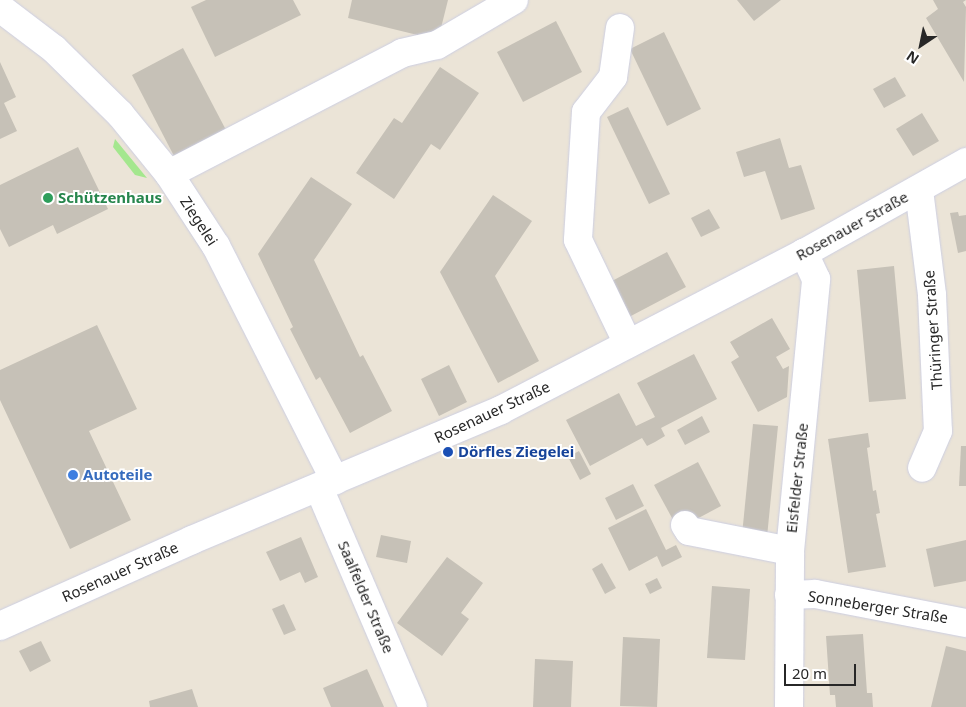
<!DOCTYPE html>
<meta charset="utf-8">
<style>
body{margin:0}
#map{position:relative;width:966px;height:707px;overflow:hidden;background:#ebe4d7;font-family:"Noto Sans",sans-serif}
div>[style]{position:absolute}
.green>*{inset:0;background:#a4e78e}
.building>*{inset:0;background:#c6c1b7}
.roads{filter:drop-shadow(0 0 1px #cccee2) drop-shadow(0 0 1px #cccee2)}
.minor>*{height:28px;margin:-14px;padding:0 14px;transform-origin:14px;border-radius:14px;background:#fff}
.dots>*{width:14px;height:14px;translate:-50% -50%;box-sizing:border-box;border:2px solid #fff;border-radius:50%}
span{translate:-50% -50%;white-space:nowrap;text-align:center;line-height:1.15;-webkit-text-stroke:4px #fff;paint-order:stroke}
.leisure-label{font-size:15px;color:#27864d;font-weight:700}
.left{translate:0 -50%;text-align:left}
.street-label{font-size:15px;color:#272727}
.transit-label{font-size:15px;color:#164399;font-weight:700}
.shop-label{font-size:15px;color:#366cbe;font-weight:700}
.north{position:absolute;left:896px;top:20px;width:50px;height:50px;-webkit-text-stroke:4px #fff;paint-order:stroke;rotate:214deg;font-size:14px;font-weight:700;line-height:20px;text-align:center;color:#272727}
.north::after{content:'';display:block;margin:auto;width:18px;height:22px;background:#272727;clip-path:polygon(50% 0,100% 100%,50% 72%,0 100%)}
.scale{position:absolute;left:784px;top:664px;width:72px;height:22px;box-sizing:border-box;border:2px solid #272727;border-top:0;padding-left:6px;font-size:15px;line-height:18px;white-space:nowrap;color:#272727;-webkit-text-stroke:4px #fff;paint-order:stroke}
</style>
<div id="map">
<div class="green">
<div style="clip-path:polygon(115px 139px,147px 178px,135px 175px,113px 147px)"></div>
</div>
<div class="building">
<div style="clip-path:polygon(206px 0,293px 0,301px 15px,215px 57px,191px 7px)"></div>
<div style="clip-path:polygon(352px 0,448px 0,438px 40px,348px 18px)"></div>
<div style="clip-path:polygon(737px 0,781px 0,754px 21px)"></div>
<div style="clip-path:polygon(933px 0,966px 0,963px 2px,966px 7px,964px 82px,926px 18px,938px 9px)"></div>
<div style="clip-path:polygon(556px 21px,582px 72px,523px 102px,497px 52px)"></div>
<div style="clip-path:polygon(664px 32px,701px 109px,667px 126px,630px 49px)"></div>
<div style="clip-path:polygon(183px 48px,226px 130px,174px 156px,132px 75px)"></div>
<div style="clip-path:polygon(0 62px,16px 97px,4px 103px,17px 131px,0 139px)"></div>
<div style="clip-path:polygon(440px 67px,479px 93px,440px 150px,431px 144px,394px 199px,356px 173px,394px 118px,402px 123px)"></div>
<div style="clip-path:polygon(895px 77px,906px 96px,884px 108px,873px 89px)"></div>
<div style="clip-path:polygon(628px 107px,670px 194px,649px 204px,607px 117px)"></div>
<div style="clip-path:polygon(922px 113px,939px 141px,913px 156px,896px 129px)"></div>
<div style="clip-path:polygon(780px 138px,789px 168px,801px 165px,815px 209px,781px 220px,765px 171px,744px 177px,736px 152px)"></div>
<div style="clip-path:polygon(78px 147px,108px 209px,57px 234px,53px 225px,9px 247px,0 229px,0 185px)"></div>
<div style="clip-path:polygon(311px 177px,352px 204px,314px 260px,360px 357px,363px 355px,392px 411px,350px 433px,320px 377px,316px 380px,290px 329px,293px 327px,258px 254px)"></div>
<div style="clip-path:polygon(493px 195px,532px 221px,495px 276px,539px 361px,498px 383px,440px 272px)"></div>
<div style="clip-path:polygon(709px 209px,720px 228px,701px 237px,691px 218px)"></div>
<div style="clip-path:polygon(958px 212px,959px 216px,966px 215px,966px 251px,958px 253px,950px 213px)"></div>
<div style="clip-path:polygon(667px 252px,686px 287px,629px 317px,610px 282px)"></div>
<div style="clip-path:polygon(894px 266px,906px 399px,869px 402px,857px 270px)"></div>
<div style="clip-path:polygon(772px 318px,790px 349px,776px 357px,783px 369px,789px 366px,787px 397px,758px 412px,731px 362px,739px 357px,730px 342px)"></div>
<div style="clip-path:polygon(97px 325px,137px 409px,89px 431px,131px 520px,70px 549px,0 400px,0 370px)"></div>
<div style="clip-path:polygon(694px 354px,717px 399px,661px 428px,665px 436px,655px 442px,647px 446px,642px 438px,590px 466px,566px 420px,619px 393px,636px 426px,655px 417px,637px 383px)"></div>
<div style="clip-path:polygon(449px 365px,467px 402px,439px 416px,421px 379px)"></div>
<div style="clip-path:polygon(702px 416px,710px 432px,685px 445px,677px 430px)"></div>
<div style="clip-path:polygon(753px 424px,778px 426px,767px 537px,742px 535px)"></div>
<div style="clip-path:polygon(868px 433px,870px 447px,867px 448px,873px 491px,876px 490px,880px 513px,876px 514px,886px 567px,848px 573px,828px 439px)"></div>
<div style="clip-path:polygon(961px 446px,966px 446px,966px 486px,959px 486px)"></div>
<div style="clip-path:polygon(579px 451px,591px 474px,580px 480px,568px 457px)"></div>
<div style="clip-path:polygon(698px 462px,721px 506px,678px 529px,654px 485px)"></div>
<div style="clip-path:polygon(633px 484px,644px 506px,616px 520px,605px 498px)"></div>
<div style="clip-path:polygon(646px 509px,666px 550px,676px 545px,682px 557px,662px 567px,657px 556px,629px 571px,608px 528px)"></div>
<div style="clip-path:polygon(381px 535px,411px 541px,407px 563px,376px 557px)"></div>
<div style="clip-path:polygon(301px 537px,318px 577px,305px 583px,300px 572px,280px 581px,266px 552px)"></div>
<div style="clip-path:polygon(966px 540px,966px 581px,934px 587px,926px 549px)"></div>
<div style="clip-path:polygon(447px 557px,483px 583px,461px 613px,469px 619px,442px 656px,397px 623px)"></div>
<div style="clip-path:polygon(602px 563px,616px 588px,605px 594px,592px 569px)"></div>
<div style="clip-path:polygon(657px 578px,662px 588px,650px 594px,645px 584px)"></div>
<div style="clip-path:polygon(712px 586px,750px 589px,745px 660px,707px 658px)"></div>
<div style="clip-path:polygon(284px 604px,296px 630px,284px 635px,272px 609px)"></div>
<div style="clip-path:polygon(863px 634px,867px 693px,872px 693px,873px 707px,836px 707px,835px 695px,830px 695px,826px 636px)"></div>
<div style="clip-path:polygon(623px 637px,660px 639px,657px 707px,620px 706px)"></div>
<div style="clip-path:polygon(41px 641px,51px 661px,30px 672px,19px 651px)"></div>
<div style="clip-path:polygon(946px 646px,966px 651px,966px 707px,931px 707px)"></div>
<div style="clip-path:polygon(535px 659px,573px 661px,571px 707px,533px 707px)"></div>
<div style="clip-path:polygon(367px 669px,384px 707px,331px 707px,323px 688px)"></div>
<div style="clip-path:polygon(192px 689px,198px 707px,150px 707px,149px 701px)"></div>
</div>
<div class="roads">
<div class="minor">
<div style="left:0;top:8px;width:68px;rotate:37.2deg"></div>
<div style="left:54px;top:49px;width:93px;rotate:44.6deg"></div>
<div style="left:120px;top:114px;width:77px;rotate:50.8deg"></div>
<div style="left:169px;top:174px;width:86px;rotate:56.9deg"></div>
<div style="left:216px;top:246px;width:263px;rotate:63.1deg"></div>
<div style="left:620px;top:28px;width:49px;rotate:98.1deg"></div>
<div style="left:613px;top:77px;width:44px;rotate:127.6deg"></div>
<div style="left:586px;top:112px;width:128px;rotate:93.6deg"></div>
<div style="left:578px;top:240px;width:115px;rotate:64.3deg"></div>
<div style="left:169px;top:174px;width:263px;rotate:-27.4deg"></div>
<div style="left:402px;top:53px;width:36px;rotate:-13deg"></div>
<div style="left:437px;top:45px;width:89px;rotate:-30.3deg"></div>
<div style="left:919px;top:190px;width:106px;rotate:82.9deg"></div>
<div style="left:932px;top:295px;width:136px;rotate:87.5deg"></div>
<div style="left:938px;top:431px;width:40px;rotate:113.4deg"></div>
<div style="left:319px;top:488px;width:238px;rotate:66.8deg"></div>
<div style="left:685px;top:525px;width:7px;rotate:56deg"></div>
<div style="left:689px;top:531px;width:103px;rotate:11.2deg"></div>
<div style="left:789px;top:595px;width:26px;rotate:-2deg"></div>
<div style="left:815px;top:594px;width:154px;rotate:10.9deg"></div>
<div style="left:0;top:626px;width:210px;rotate:-24.1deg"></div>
<div style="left:192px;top:540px;width:335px;rotate:-22.8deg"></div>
<div style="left:501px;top:410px;width:341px;rotate:-27.4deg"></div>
<div style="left:804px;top:253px;width:186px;rotate:-29.3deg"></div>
<div style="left:789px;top:707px;width:156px;rotate:-89.6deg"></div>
<div style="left:790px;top:551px;width:273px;rotate:-84.5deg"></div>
<div style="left:816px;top:279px;width:29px;rotate:-115deg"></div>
</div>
</div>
<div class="dots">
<div style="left:48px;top:198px;background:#2e9e5b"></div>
<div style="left:448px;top:452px;background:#1a4fb4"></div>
<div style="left:73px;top:475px;background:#3f7fe0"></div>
</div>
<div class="leisure-label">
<span class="left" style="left:58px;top:198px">Schützenhaus</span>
</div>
<div class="street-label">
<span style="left:199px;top:221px;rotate:57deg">Ziegelei</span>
<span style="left:852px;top:226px;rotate:-29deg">Rosenauer Straße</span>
<span style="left:933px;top:330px;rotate:-94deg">Thüringer Straße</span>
<span style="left:492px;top:412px;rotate:-25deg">Rosenauer Straße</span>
<span style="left:797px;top:478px;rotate:-84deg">Eisfelder Straße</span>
<span style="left:120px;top:572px;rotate:-24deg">Rosenauer Straße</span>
<span style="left:366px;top:597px;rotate:67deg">Saalfelder Straße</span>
<span style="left:878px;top:607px;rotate:9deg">Sonneberger Straße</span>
</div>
<div class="transit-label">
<span class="left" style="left:458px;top:452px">Dörfles Ziegelei</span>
</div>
<div class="shop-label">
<span class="left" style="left:83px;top:475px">Autoteile</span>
</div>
<div class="north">N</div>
<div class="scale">20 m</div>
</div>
